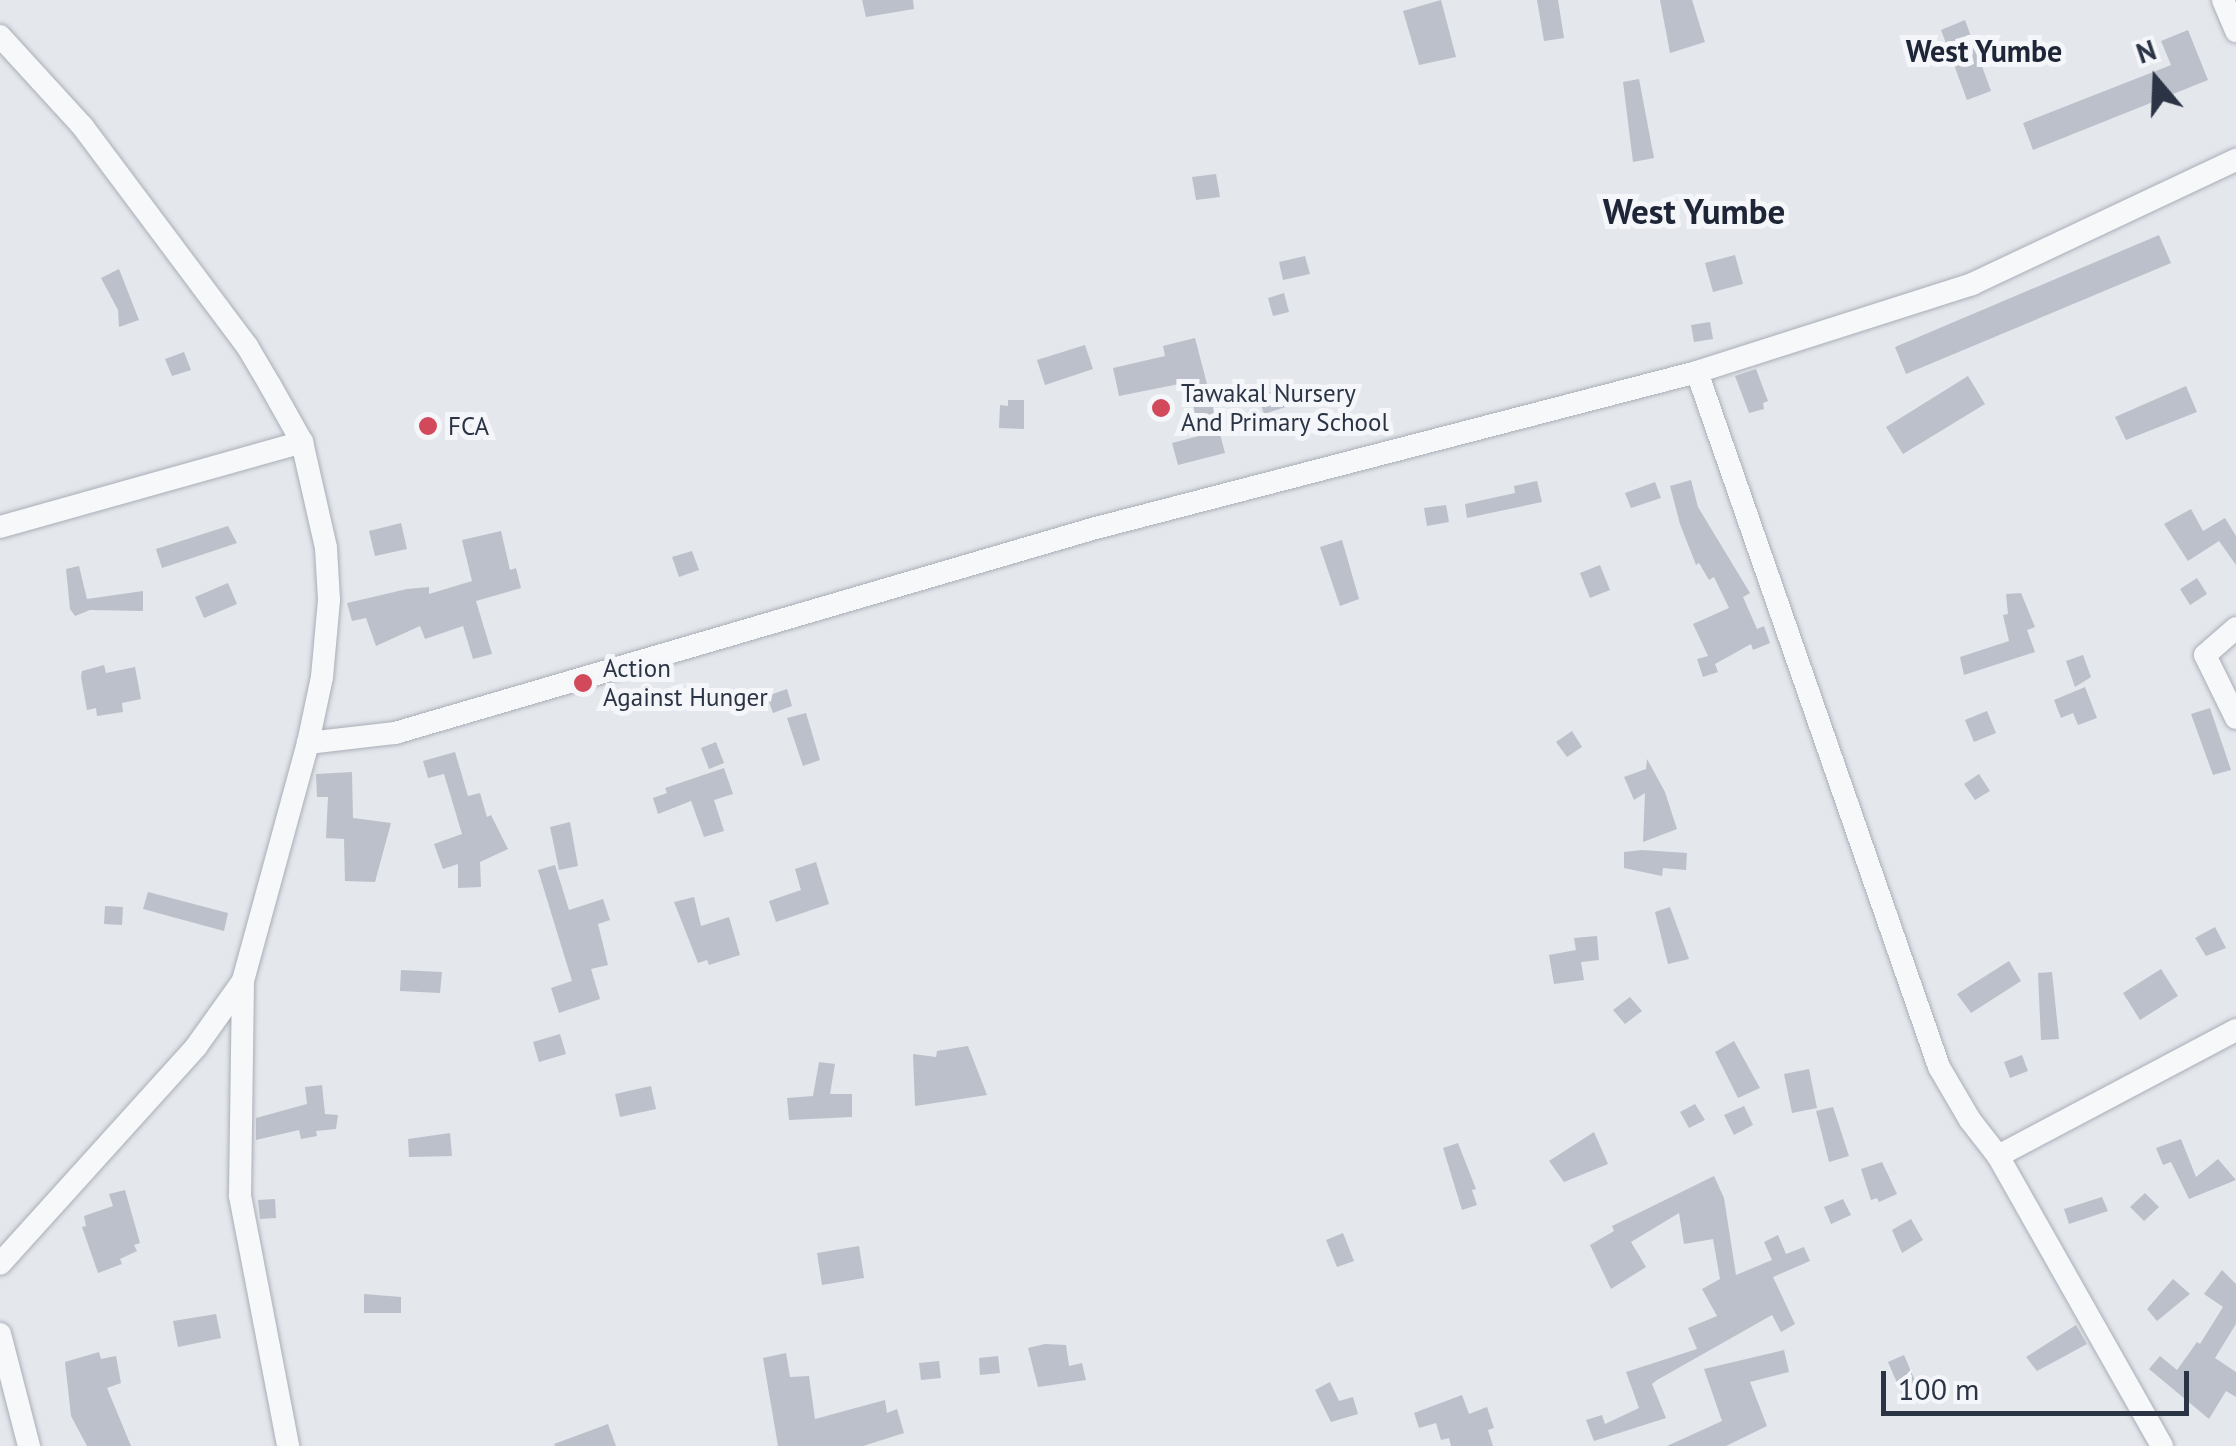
<!DOCTYPE html>
<style>
body{margin:0}
#map{position:relative;width:2236px;height:1446px;overflow:hidden;background:#e4e7ec;font-family:"PT Sans",sans-serif}
div>[style]{position:absolute}
.building>*{inset:0;background:#bbc0ca}
.roads{filter:drop-shadow(0 0 2px #a9aeb7) drop-shadow(0 0 2px #a9aeb7)}
.street>*{height:22px;margin:-11px;padding:0 11px;transform-origin:11px;border-radius:11px;background:#f7f8fa}
.dots>*{width:28px;height:28px;translate:-50% -50%;box-sizing:border-box;border:5px solid #f4f6f9;border-radius:50%}
span{translate:-50% -50%;white-space:nowrap;text-align:center;line-height:1.15;-webkit-text-stroke:10px #f4f6f9;paint-order:stroke}
.poi-label{font-size:25px;color:#2b3445}
.left{translate:0 -50%;text-align:left}
.quarter-label{font-size:30px;color:#1d2536;font-weight:700}
.district-label{font-size:35px;color:#1d2536;font-weight:700}
.north{position:absolute;left:2106px;top:30px;width:100px;height:100px;-webkit-text-stroke:8px #f4f6f9;paint-order:stroke;rotate:341deg;font-size:28px;font-weight:700;line-height:40px;text-align:center;color:#2b3445}
.north::after{content:'';display:block;margin:auto;width:35px;height:45px;background:#2b3445;clip-path:polygon(50% 0,100% 100%,50% 72%,0 100%)}
.scale{position:absolute;left:1881px;top:1371px;width:308px;height:45px;box-sizing:border-box;border:5px solid #2b3445;border-top:0;padding-left:12px;font-size:30px;line-height:35px;white-space:nowrap;color:#2b3445;-webkit-text-stroke:8px #f4f6f9;paint-order:stroke}
</style>
<div id="map">
<div class="building">
<div style="clip-path:polygon(862px 0,913px 0,914px 9px,866px 17px)"></div>
<div style="clip-path:polygon(1441px 0,1456px 57px,1419px 65px,1403px 11px)"></div>
<div style="clip-path:polygon(1537px 0,1558px 0,1564px 38px,1544px 41px)"></div>
<div style="clip-path:polygon(1660px 0,1692px 0,1705px 42px,1670px 53px)"></div>
<div style="clip-path:polygon(1965px 20px,1991px 91px,1967px 100px,1941px 30px)"></div>
<div style="clip-path:polygon(2188px 30px,2208px 80px,2033px 150px,2023px 123px,2171px 65px,2161px 41px)"></div>
<div style="clip-path:polygon(1639px 79px,1654px 158px,1633px 162px,1623px 82px)"></div>
<div style="clip-path:polygon(1216px 174px,1220px 197px,1196px 200px,1192px 177px)"></div>
<div style="clip-path:polygon(2159px 235px,2171px 263px,1906px 374px,1895px 347px)"></div>
<div style="clip-path:polygon(1735px 255px,1743px 284px,1713px 292px,1705px 263px)"></div>
<div style="clip-path:polygon(1305px 256px,1310px 274px,1283px 280px,1279px 262px)"></div>
<div style="clip-path:polygon(119px 269px,139px 320px,119px 327px,118px 310px,101px 278px)"></div>
<div style="clip-path:polygon(1284px 293px,1289px 312px,1273px 316px,1268px 298px)"></div>
<div style="clip-path:polygon(1710px 322px,1713px 339px,1694px 342px,1691px 325px)"></div>
<div style="clip-path:polygon(1195px 338px,1225px 453px,1178px 465px,1172px 443px,1199px 436px,1189px 382px,1119px 396px,1113px 368px,1165px 356px,1163px 346px)"></div>
<div style="clip-path:polygon(1085px 345px,1093px 369px,1045px 385px,1037px 360px)"></div>
<div style="clip-path:polygon(184px 352px,191px 370px,172px 376px,165px 359px)"></div>
<div style="clip-path:polygon(1756px 369px,1768px 401px,1763px 403px,1764px 409px,1749px 413px,1735px 376px)"></div>
<div style="clip-path:polygon(1968px 376px,1985px 404px,1903px 454px,1886px 427px)"></div>
<div style="clip-path:polygon(2186px 386px,2197px 412px,2126px 440px,2115px 417px)"></div>
<div style="clip-path:polygon(1284px 388px,1289px 406px,1264px 414px,1258px 396px)"></div>
<div style="clip-path:polygon(1008px 400px,1024px 400px,1024px 429px,999px 428px,1000px 405px,1008px 406px)"></div>
<div style="clip-path:polygon(1691px 480px,1698px 507px,1750px 593px,1743px 597px,1757px 629px,1764px 626px,1770px 643px,1753px 650px,1751px 644px,1715px 664px,1718px 672px,1703px 677px,1697px 659px,1708px 656px,1693px 624px,1729px 608px,1714px 577px,1709px 580px,1699px 563px,1696px 565px,1680px 524px,1670px 486px)"></div>
<div style="clip-path:polygon(1537px 481px,1542px 502px,1467px 518px,1465px 504px,1515px 493px,1514px 486px)"></div>
<div style="clip-path:polygon(1655px 482px,1661px 498px,1631px 508px,1625px 493px)"></div>
<div style="clip-path:polygon(1446px 505px,1449px 522px,1427px 526px,1424px 508px)"></div>
<div style="clip-path:polygon(2191px 509px,2203px 531px,2225px 518px,2236px 536px,2236px 565px,2219px 541px,2188px 561px,2164px 524px)"></div>
<div style="clip-path:polygon(401px 523px,407px 549px,375px 556px,369px 531px)"></div>
<div style="clip-path:polygon(228px 526px,237px 543px,162px 568px,156px 549px)"></div>
<div style="clip-path:polygon(501px 531px,510px 570px,516px 568px,521px 588px,476px 601px,492px 654px,473px 659px,463px 626px,425px 639px,420px 626px,376px 646px,366px 618px,352px 621px,347px 603px,407px 589px,429px 587px,429px 594px,472px 581px,462px 540px)"></div>
<div style="clip-path:polygon(1342px 540px,1359px 599px,1340px 606px,1320px 547px)"></div>
<div style="clip-path:polygon(692px 551px,699px 570px,679px 577px,672px 557px)"></div>
<div style="clip-path:polygon(1600px 565px,1610px 590px,1590px 598px,1580px 573px)"></div>
<div style="clip-path:polygon(79px 566px,87px 599px,143px 591px,143px 611px,90px 610px,75px 616px,70px 609px,66px 569px)"></div>
<div style="clip-path:polygon(2197px 578px,2207px 594px,2190px 605px,2180px 589px)"></div>
<div style="clip-path:polygon(228px 583px,237px 604px,204px 618px,195px 597px)"></div>
<div style="clip-path:polygon(2021px 593px,2035px 627px,2027px 630px,2035px 652px,1964px 675px,1960px 657px,2009px 641px,2003px 615px,2008px 614px,2006px 594px)"></div>
<div style="clip-path:polygon(2083px 655px,2091px 677px,2075px 687px,2066px 661px)"></div>
<div style="clip-path:polygon(104px 665px,106px 673px,135px 667px,141px 699px,122px 703px,123px 712px,97px 716px,96px 708px,87px 710px,81px 677px,82px 671px)"></div>
<div style="clip-path:polygon(2085px 687px,2097px 718px,2078px 725px,2073px 713px,2061px 718px,2054px 700px)"></div>
<div style="clip-path:polygon(787px 689px,792px 706px,773px 713px,767px 696px)"></div>
<div style="clip-path:polygon(2210px 708px,2231px 770px,2213px 775px,2191px 714px)"></div>
<div style="clip-path:polygon(1987px 711px,1996px 733px,1974px 742px,1965px 720px)"></div>
<div style="clip-path:polygon(806px 713px,820px 760px,803px 766px,787px 718px)"></div>
<div style="clip-path:polygon(1572px 731px,1582px 747px,1567px 757px,1556px 742px)"></div>
<div style="clip-path:polygon(716px 742px,724px 763px,709px 769px,701px 748px)"></div>
<div style="clip-path:polygon(455px 752px,468px 796px,480px 793px,487px 817px,491px 815px,508px 849px,480px 862px,481px 887px,458px 888px,458px 864px,443px 869px,434px 844px,462px 834px,444px 774px,428px 778px,423px 761px)"></div>
<div style="clip-path:polygon(1647px 759px,1665px 792px,1677px 829px,1643px 842px,1645px 793px,1634px 800px,1624px 777px,1646px 769px)"></div>
<div style="clip-path:polygon(724px 768px,733px 794px,714px 800px,724px 831px,704px 837px,691px 801px,658px 814px,653px 798px,667px 793px,665px 788px)"></div>
<div style="clip-path:polygon(352px 772px,353px 818px,391px 823px,375px 882px,345px 881px,344px 839px,326px 838px,328px 797px,317px 797px,316px 774px)"></div>
<div style="clip-path:polygon(1979px 774px,1990px 791px,1975px 800px,1964px 784px)"></div>
<div style="clip-path:polygon(570px 822px,578px 866px,559px 870px,550px 827px)"></div>
<div style="clip-path:polygon(1642px 850px,1687px 853px,1686px 870px,1663px 868px,1662px 876px,1624px 868px,1624px 852px)"></div>
<div style="clip-path:polygon(816px 862px,829px 904px,776px 922px,769px 901px,801px 890px,795px 869px)"></div>
<div style="clip-path:polygon(555px 865px,569px 910px,603px 899px,610px 920px,598px 924px,608px 965px,591px 969px,600px 999px,559px 1013px,551px 988px,572px 981px,538px 870px)"></div>
<div style="clip-path:polygon(148px 892px,228px 913px,224px 931px,143px 909px)"></div>
<div style="clip-path:polygon(694px 897px,701px 926px,729px 917px,740px 955px,709px 965px,707px 960px,698px 963px,674px 902px)"></div>
<div style="clip-path:polygon(105px 906px,123px 907px,122px 925px,104px 924px)"></div>
<div style="clip-path:polygon(1670px 907px,1689px 959px,1668px 964px,1655px 912px)"></div>
<div style="clip-path:polygon(2215px 927px,2226px 948px,2206px 956px,2195px 938px)"></div>
<div style="clip-path:polygon(1597px 936px,1599px 960px,1581px 962px,1584px 980px,1554px 984px,1549px 955px,1576px 950px,1574px 938px)"></div>
<div style="clip-path:polygon(2009px 961px,2021px 981px,1971px 1013px,1957px 994px)"></div>
<div style="clip-path:polygon(2161px 969px,2178px 996px,2140px 1020px,2123px 993px)"></div>
<div style="clip-path:polygon(401px 970px,442px 972px,440px 993px,400px 991px)"></div>
<div style="clip-path:polygon(2052px 972px,2059px 1039px,2041px 1040px,2038px 973px)"></div>
<div style="clip-path:polygon(1630px 997px,1642px 1011px,1625px 1024px,1613px 1010px)"></div>
<div style="clip-path:polygon(560px 1034px,566px 1054px,539px 1062px,533px 1042px)"></div>
<div style="clip-path:polygon(1734px 1041px,1760px 1088px,1738px 1098px,1715px 1052px)"></div>
<div style="clip-path:polygon(968px 1046px,987px 1095px,915px 1106px,913px 1054px,936px 1057px,937px 1051px)"></div>
<div style="clip-path:polygon(2022px 1055px,2028px 1071px,2010px 1078px,2004px 1062px)"></div>
<div style="clip-path:polygon(819px 1062px,835px 1064px,830px 1094px,852px 1094px,852px 1117px,789px 1120px,787px 1098px,813px 1096px)"></div>
<div style="clip-path:polygon(1809px 1069px,1817px 1108px,1792px 1113px,1784px 1074px)"></div>
<div style="clip-path:polygon(322px 1085px,325px 1114px,338px 1115px,336px 1129px,316px 1131px,317px 1136px,301px 1139px,299px 1130px,256px 1140px,256px 1118px,307px 1104px,305px 1087px)"></div>
<div style="clip-path:polygon(651px 1086px,656px 1109px,620px 1117px,615px 1094px)"></div>
<div style="clip-path:polygon(1695px 1104px,1705px 1120px,1689px 1128px,1680px 1112px)"></div>
<div style="clip-path:polygon(1744px 1106px,1753px 1125px,1734px 1135px,1724px 1115px)"></div>
<div style="clip-path:polygon(1833px 1107px,1849px 1156px,1829px 1162px,1816px 1111px)"></div>
<div style="clip-path:polygon(1594px 1132px,1608px 1164px,1564px 1182px,1549px 1161px)"></div>
<div style="clip-path:polygon(450px 1133px,452px 1156px,409px 1157px,408px 1139px)"></div>
<div style="clip-path:polygon(2181px 1139px,2196px 1177px,2218px 1159px,2236px 1180px,2189px 1199px,2171px 1162px,2163px 1165px,2156px 1148px)"></div>
<div style="clip-path:polygon(1458px 1143px,1476px 1189px,1472px 1190px,1477px 1205px,1462px 1210px,1443px 1148px)"></div>
<div style="clip-path:polygon(1882px 1162px,1897px 1194px,1879px 1202px,1877px 1198px,1871px 1200px,1861px 1169px)"></div>
<div style="clip-path:polygon(1714px 1176px,1724px 1198px,1736px 1275px,1772px 1260px,1764px 1242px,1778px 1235px,1786px 1254px,1804px 1247px,1810px 1261px,1773px 1277px,1795px 1324px,1781px 1332px,1772px 1315px,1657px 1380px,1652px 1384px,1666px 1418px,1594px 1441px,1586px 1420px,1602px 1415px,1605px 1424px,1639px 1408px,1626px 1372px,1697px 1349px,1688px 1328px,1717px 1316px,1702px 1289px,1720px 1279px,1713px 1239px,1684px 1244px,1679px 1213px,1631px 1242px,1646px 1267px,1611px 1289px,1590px 1245px,1614px 1231px,1612px 1226px)"></div>
<div style="clip-path:polygon(125px 1190px,140px 1243px,134px 1245px,137px 1251px,120px 1259px,122px 1264px,98px 1273px,82px 1227px,86px 1226px,84px 1216px,113px 1206px,109px 1194px)"></div>
<div style="clip-path:polygon(2145px 1193px,2159px 1207px,2144px 1221px,2130px 1207px)"></div>
<div style="clip-path:polygon(2102px 1197px,2108px 1211px,2069px 1224px,2064px 1209px)"></div>
<div style="clip-path:polygon(275px 1199px,276px 1218px,260px 1219px,258px 1200px)"></div>
<div style="clip-path:polygon(1843px 1199px,1851px 1215px,1831px 1224px,1824px 1207px)"></div>
<div style="clip-path:polygon(1911px 1219px,1923px 1240px,1902px 1253px,1892px 1230px)"></div>
<div style="clip-path:polygon(1343px 1233px,1354px 1261px,1337px 1267px,1326px 1240px)"></div>
<div style="clip-path:polygon(859px 1246px,864px 1278px,822px 1285px,817px 1253px)"></div>
<div style="clip-path:polygon(2222px 1270px,2236px 1284px,2236px 1324px,2215px 1358px,2236px 1372px,2236px 1397px,2226px 1391px,2209px 1419px,2149px 1369px,2160px 1356px,2177px 1370px,2197px 1342px,2200px 1344px,2223px 1307px,2204px 1294px)"></div>
<div style="clip-path:polygon(2173px 1279px,2190px 1294px,2157px 1321px,2147px 1309px)"></div>
<div style="clip-path:polygon(364px 1294px,401px 1297px,401px 1313px,364px 1313px)"></div>
<div style="clip-path:polygon(216px 1314px,221px 1338px,178px 1347px,173px 1321px)"></div>
<div style="clip-path:polygon(2076px 1325px,2087px 1344px,2037px 1371px,2026px 1357px)"></div>
<div style="clip-path:polygon(1045px 1344px,1066px 1345px,1069px 1366px,1082px 1363px,1086px 1380px,1038px 1387px,1028px 1348px)"></div>
<div style="clip-path:polygon(1784px 1350px,1789px 1372px,1750px 1382px,1767px 1426px,1726px 1446px,1667px 1446px,1722px 1421px,1704px 1369px)"></div>
<div style="clip-path:polygon(99px 1352px,101px 1359px,116px 1356px,121px 1383px,107px 1388px,131px 1446px,87px 1446px,71px 1416px,65px 1362px)"></div>
<div style="clip-path:polygon(786px 1353px,790px 1377px,809px 1376px,815px 1419px,885px 1400px,887px 1413px,897px 1409px,904px 1433px,863px 1446px,778px 1446px,763px 1358px)"></div>
<div style="clip-path:polygon(1904px 1355px,1919px 1390px,1904px 1399px,1888px 1362px)"></div>
<div style="clip-path:polygon(998px 1356px,1000px 1373px,980px 1375px,979px 1358px)"></div>
<div style="clip-path:polygon(939px 1361px,941px 1378px,921px 1380px,919px 1363px)"></div>
<div style="clip-path:polygon(1330px 1382px,1339px 1401px,1353px 1397px,1358px 1414px,1331px 1422px,1315px 1390px)"></div>
<div style="clip-path:polygon(1462px 1395px,1469px 1414px,1487px 1407px,1494px 1428px,1488px 1430px,1493px 1446px,1451px 1446px,1449px 1438px,1441px 1440px,1436px 1423px,1419px 1428px,1414px 1413px)"></div>
<div style="clip-path:polygon(608px 1424px,616px 1446px,555px 1446px,554px 1444px)"></div>
</div>
<div class="roads">
<div class="street">
<div style="left:2223px;top:0;width:34px;rotate:67deg"></div>
<div style="left:0;top:36px;width:123px;rotate:47.6deg"></div>
<div style="left:83px;top:127px;width:274px;rotate:53.2deg"></div>
<div style="left:247px;top:346px;width:45px;rotate:59.5deg"></div>
<div style="left:270px;top:385px;width:65px;rotate:60.7deg"></div>
<div style="left:302px;top:442px;width:109px;rotate:77.2deg"></div>
<div style="left:326px;top:548px;width:52px;rotate:86.7deg"></div>
<div style="left:329px;top:600px;width:77px;rotate:95.2deg"></div>
<div style="left:322px;top:677px;width:67px;rotate:102deg"></div>
<div style="left:308px;top:743px;width:247px;rotate:105.3deg"></div>
<div style="left:243px;top:981px;width:81px;rotate:125.5deg"></div>
<div style="left:196px;top:1047px;width:292px;rotate:132.1deg"></div>
<div style="left:1697px;top:372px;width:736px;rotate:70.8deg"></div>
<div style="left:1939px;top:1067px;width:61px;rotate:59.7deg"></div>
<div style="left:1970px;top:1120px;width:46px;rotate:52.1deg"></div>
<div style="left:1998px;top:1156px;width:333px;rotate:60.5deg"></div>
<div style="left:0;top:527px;width:314px;rotate:-15.7deg"></div>
<div style="left:2236px;top:628px;width:41px;rotate:138.9deg"></div>
<div style="left:2205px;top:655px;width:70px;rotate:63.8deg"></div>
<div style="left:308px;top:743px;width:88px;rotate:-6.6deg"></div>
<div style="left:395px;top:733px;width:726px;rotate:-16.31deg"></div>
<div style="left:1092px;top:529px;width:625px;rotate:-14.55deg"></div>
<div style="left:1697px;top:372px;width:289px;rotate:-17.7deg"></div>
<div style="left:1972px;top:284px;width:292px;rotate:-25.2deg"></div>
<div style="left:243px;top:981px;width:215px;rotate:90.8deg"></div>
<div style="left:240px;top:1196px;width:255px;rotate:79.1deg"></div>
<div style="left:1998px;top:1156px;width:269px;rotate:-27.9deg"></div>
<div style="left:0;top:1334px;width:116px;rotate:75.5deg"></div>
</div>
</div>
<div class="dots">
<div style="left:1161px;top:408px;background:#d1495b"></div>
<div style="left:428px;top:426px;background:#d1495b"></div>
<div style="left:583px;top:683px;background:#d1495b"></div>
</div>
<div class="poi-label">
<span class="left" style="left:1181px;top:408px">Tawakal Nursery<br>And Primary School</span>
<span class="left" style="left:448px;top:426px">FCA</span>
<span class="left" style="left:603px;top:683px">Action<br>Against Hunger</span>
</div>
<div class="quarter-label">
<span style="left:1984px;top:51px">West Yumbe</span>
</div>
<div class="district-label">
<span style="left:1694px;top:211px">West Yumbe</span>
</div>
<div class="north">N</div>
<div class="scale">100 m</div>
</div>
